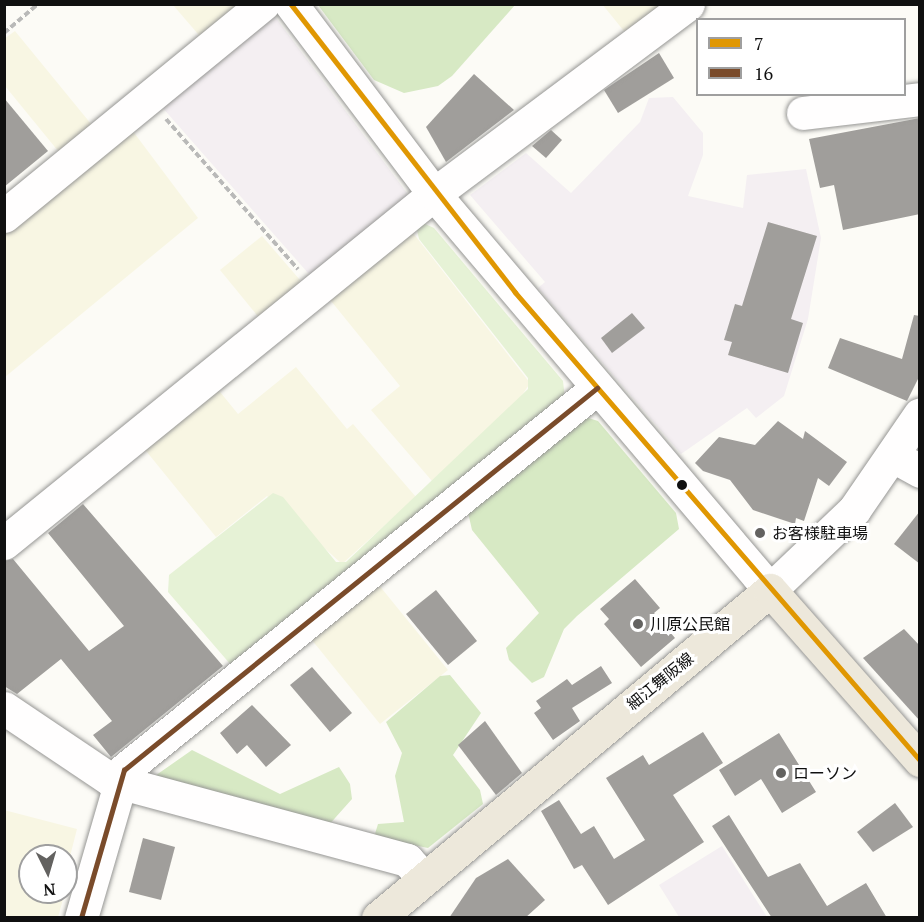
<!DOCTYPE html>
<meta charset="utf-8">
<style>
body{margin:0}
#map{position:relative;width:924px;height:922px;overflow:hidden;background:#fcfbf6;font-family:"PT Serif","Noto Sans JP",serif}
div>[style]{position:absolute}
.industrial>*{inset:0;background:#f4eff2}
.farmland>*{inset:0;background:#f8f6e3}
.green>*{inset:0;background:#e6f2d6}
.forest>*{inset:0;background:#d7e9c4}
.building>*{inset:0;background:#a09e9b}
.path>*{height:4px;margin-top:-2px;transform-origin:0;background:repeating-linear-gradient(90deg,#b9b9b8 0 6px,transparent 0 9px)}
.roads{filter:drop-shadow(0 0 2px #969694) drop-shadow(0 0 2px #969694)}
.minor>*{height:33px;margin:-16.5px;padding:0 16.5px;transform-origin:16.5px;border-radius:16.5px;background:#fffefe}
.major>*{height:33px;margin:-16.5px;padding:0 16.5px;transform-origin:16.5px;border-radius:16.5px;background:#ede8db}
.bus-1>*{height:4.5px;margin:-2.25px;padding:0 2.25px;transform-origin:2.25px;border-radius:2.25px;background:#e09702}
.bus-2>*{height:4.5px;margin:-2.25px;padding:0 2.25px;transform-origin:2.25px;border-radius:2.25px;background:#7a4b2a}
.dots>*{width:16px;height:16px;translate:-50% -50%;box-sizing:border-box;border:3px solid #fff;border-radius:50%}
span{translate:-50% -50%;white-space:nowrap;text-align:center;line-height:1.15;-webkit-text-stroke:6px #fff;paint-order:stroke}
.poi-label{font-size:16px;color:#101010}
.left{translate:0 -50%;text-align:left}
.street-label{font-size:16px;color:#101010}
.frame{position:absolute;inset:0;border:6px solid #101010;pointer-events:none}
.legend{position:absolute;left:696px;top:18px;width:210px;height:78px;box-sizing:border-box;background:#fff;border:2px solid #9f9f9f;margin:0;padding:8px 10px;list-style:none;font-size:18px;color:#101010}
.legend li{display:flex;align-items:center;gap:12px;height:30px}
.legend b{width:30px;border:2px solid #9f9f9f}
.north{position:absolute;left:18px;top:844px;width:60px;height:60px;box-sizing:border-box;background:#fff;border:2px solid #9f9f9f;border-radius:50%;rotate:175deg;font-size:16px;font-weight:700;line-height:24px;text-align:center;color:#101010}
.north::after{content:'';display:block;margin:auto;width:21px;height:27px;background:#636260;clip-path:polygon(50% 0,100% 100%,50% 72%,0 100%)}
</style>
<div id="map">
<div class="industrial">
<div style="clip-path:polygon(273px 14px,407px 193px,406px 201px,316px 274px,308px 273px,161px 106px)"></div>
<div style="clip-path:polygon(673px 97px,703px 133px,703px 155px,688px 196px,743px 208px,747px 175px,806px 169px,821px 238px,808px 319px,784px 396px,756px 418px,747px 408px,681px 454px,538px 288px,545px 282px,470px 195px,526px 153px,571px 193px,640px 122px,649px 98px)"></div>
<div style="clip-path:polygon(722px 846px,767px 917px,679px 917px,659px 885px)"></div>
</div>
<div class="farmland">
<div style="clip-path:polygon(602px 4px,669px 4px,632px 41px)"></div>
<div style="clip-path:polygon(173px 5px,243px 5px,204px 41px)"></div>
<div style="clip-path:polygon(15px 31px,96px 130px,63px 157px,5px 86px,4px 39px)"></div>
<div style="clip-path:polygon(129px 126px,198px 218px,5px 377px,5px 228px)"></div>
<div style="clip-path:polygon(410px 229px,530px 383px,517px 403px,432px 481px,371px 410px,400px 386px,327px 296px)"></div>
<div style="clip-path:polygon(262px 236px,300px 280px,300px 287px,260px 319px,220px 270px)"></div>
<div style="clip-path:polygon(296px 367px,347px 429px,353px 424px,416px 497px,342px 564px,267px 496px,216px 537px,142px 446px,216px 387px,238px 414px)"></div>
<div style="clip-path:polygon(374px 579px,448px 670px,380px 724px,307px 634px)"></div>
<div style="clip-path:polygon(4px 810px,77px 829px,66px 872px,66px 856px,30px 856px,30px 892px,65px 892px,58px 917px,5px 917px)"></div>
</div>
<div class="green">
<div style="clip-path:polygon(421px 222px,434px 228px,563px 381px,565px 399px,231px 665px,168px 592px,169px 575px,273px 493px,283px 497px,336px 562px,346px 562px,528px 389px,528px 378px,419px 239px,416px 226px)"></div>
</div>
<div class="forest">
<div style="clip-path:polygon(318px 5px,515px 5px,452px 76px,438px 86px,404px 93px,374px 80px)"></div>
<div style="clip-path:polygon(582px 416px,598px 421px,676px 513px,679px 529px,577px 616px,564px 629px,544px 677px,532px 683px,509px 660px,506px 648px,539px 613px,472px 530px,467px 508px)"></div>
<div style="clip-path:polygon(450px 675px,481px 713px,453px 755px,480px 790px,483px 804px,428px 848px,374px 837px,378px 824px,404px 822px,395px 776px,402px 753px,386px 722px,440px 676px)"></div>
<div style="clip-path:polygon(192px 750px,280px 794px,339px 767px,350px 784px,352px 799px,327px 827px,152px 778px)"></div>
</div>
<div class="building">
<div style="clip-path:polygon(659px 53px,674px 78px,618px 113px,604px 90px)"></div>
<div style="clip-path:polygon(474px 74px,514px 110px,446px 162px,426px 127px)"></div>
<div style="clip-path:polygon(4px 98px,48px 151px,4px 187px)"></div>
<div style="clip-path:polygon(920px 118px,920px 214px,843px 230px,834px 185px,820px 188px,809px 139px)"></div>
<div style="clip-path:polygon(551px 130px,562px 140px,546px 158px,532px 146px)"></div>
<div style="clip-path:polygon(768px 222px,817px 236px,791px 319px,803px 323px,788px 373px,728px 355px,732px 342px,724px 340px,735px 304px,742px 306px)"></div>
<div style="clip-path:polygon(632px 313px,645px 328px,612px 353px,601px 338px)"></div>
<div style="clip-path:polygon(914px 315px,920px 316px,920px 375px,907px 401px,828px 368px,840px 338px,902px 359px)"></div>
<div style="clip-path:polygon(778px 421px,803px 439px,805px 431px,847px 462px,829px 486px,818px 478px,804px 521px,796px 518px,795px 524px,753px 510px,730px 480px,703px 471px,695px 463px,719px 437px,755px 445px)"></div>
<div style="clip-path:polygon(83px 504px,223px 666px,111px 757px,93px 735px,112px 721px,61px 659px,17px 694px,4px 686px,4px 561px,13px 559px,89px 651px,124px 626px,48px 533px)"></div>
<div style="clip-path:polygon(920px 511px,920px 564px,894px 544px)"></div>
<div style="clip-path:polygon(635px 579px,660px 608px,654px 613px,675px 638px,641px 667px,604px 624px,609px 619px,600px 609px)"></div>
<div style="clip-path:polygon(436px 590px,477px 641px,448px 665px,406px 614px)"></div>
<div style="clip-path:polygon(904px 629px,920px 646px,920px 721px,863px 658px)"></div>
<div style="clip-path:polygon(601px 666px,612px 683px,572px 708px,580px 721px,553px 740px,534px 713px,541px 708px,536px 701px,567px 679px,572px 685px)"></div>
<div style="clip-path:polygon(312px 667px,352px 713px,330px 732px,290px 685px)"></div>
<div style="clip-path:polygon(252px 705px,291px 745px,266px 767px,247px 745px,237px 754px,220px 733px)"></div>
<div style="clip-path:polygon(485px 721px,522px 773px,496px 795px,458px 745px)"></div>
<div style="clip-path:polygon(703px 732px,723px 763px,673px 795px,704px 842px,608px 905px,582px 865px,574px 869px,541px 811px,559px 800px,581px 834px,594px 826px,614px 859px,645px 840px,606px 778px,643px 755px,649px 765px)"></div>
<div style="clip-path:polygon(779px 733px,816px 792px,782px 813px,761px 779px,735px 796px,719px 770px)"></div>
<div style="clip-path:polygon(895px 803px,913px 827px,873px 852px,857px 832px)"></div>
<div style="clip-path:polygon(729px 815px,768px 877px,800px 863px,827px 906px,866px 883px,887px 918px,772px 918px,712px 826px)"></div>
<div style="clip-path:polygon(143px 838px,175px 847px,161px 900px,129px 892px)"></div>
<div style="clip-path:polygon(508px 859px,545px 900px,525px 918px,449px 918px,476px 878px)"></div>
</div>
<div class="path">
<div style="left:4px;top:33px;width:45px;rotate:-40.5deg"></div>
<div style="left:166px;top:119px;width:200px;rotate:48.7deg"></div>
</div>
<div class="roads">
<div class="minor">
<div style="left:291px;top:4px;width:238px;rotate:53deg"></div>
<div style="left:434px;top:194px;width:519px;rotate:49.69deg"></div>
<div style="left:770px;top:590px;width:116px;rotate:-43.6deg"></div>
<div style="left:854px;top:510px;width:116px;rotate:-55.5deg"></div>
<div style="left:803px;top:113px;width:118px;rotate:-6.8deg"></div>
<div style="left:4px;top:216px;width:335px;rotate:-39.3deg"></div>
<div style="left:895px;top:457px;width:29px;rotate:29deg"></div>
<div style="left:4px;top:543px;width:554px;rotate:-39.06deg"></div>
<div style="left:434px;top:194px;width:317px;rotate:-36.8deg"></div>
<div style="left:4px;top:708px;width:129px;rotate:33.9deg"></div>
<div style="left:111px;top:780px;width:307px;rotate:15.1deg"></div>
<div style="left:407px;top:860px;width:23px;rotate:47deg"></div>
<div style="left:81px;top:918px;width:154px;rotate:-73.8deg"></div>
<div style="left:124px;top:770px;width:608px;rotate:-38.92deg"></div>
</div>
<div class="major">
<div style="left:378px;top:918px;width:511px;rotate:-39.92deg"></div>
<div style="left:770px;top:590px;width:227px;rotate:48.6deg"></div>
</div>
</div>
<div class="bus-1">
<div style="left:291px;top:4px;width:365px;rotate:52.1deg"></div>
<div style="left:515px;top:292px;width:619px;rotate:49.13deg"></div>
</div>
<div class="bus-2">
<div style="left:81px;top:918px;width:154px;rotate:-73.8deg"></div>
<div style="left:124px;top:770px;width:608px;rotate:-38.92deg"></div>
</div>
<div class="dots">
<div style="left:682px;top:485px;background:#101010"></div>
<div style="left:760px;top:533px;background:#636260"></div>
<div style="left:638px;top:624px;background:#636260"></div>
<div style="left:781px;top:773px;background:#636260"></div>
</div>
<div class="poi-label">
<span class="left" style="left:772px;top:533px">お客様駐車場</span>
<span class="left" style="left:650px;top:624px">川原公民館</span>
<span class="left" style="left:793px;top:773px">ローソン</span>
</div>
<div class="street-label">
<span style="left:660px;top:681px;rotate:-39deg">細江舞阪線</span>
</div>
<div class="frame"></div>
<ul class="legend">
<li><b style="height:8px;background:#e09702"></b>7</li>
<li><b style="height:8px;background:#7a4b2a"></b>16</li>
</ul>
<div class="north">N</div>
</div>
